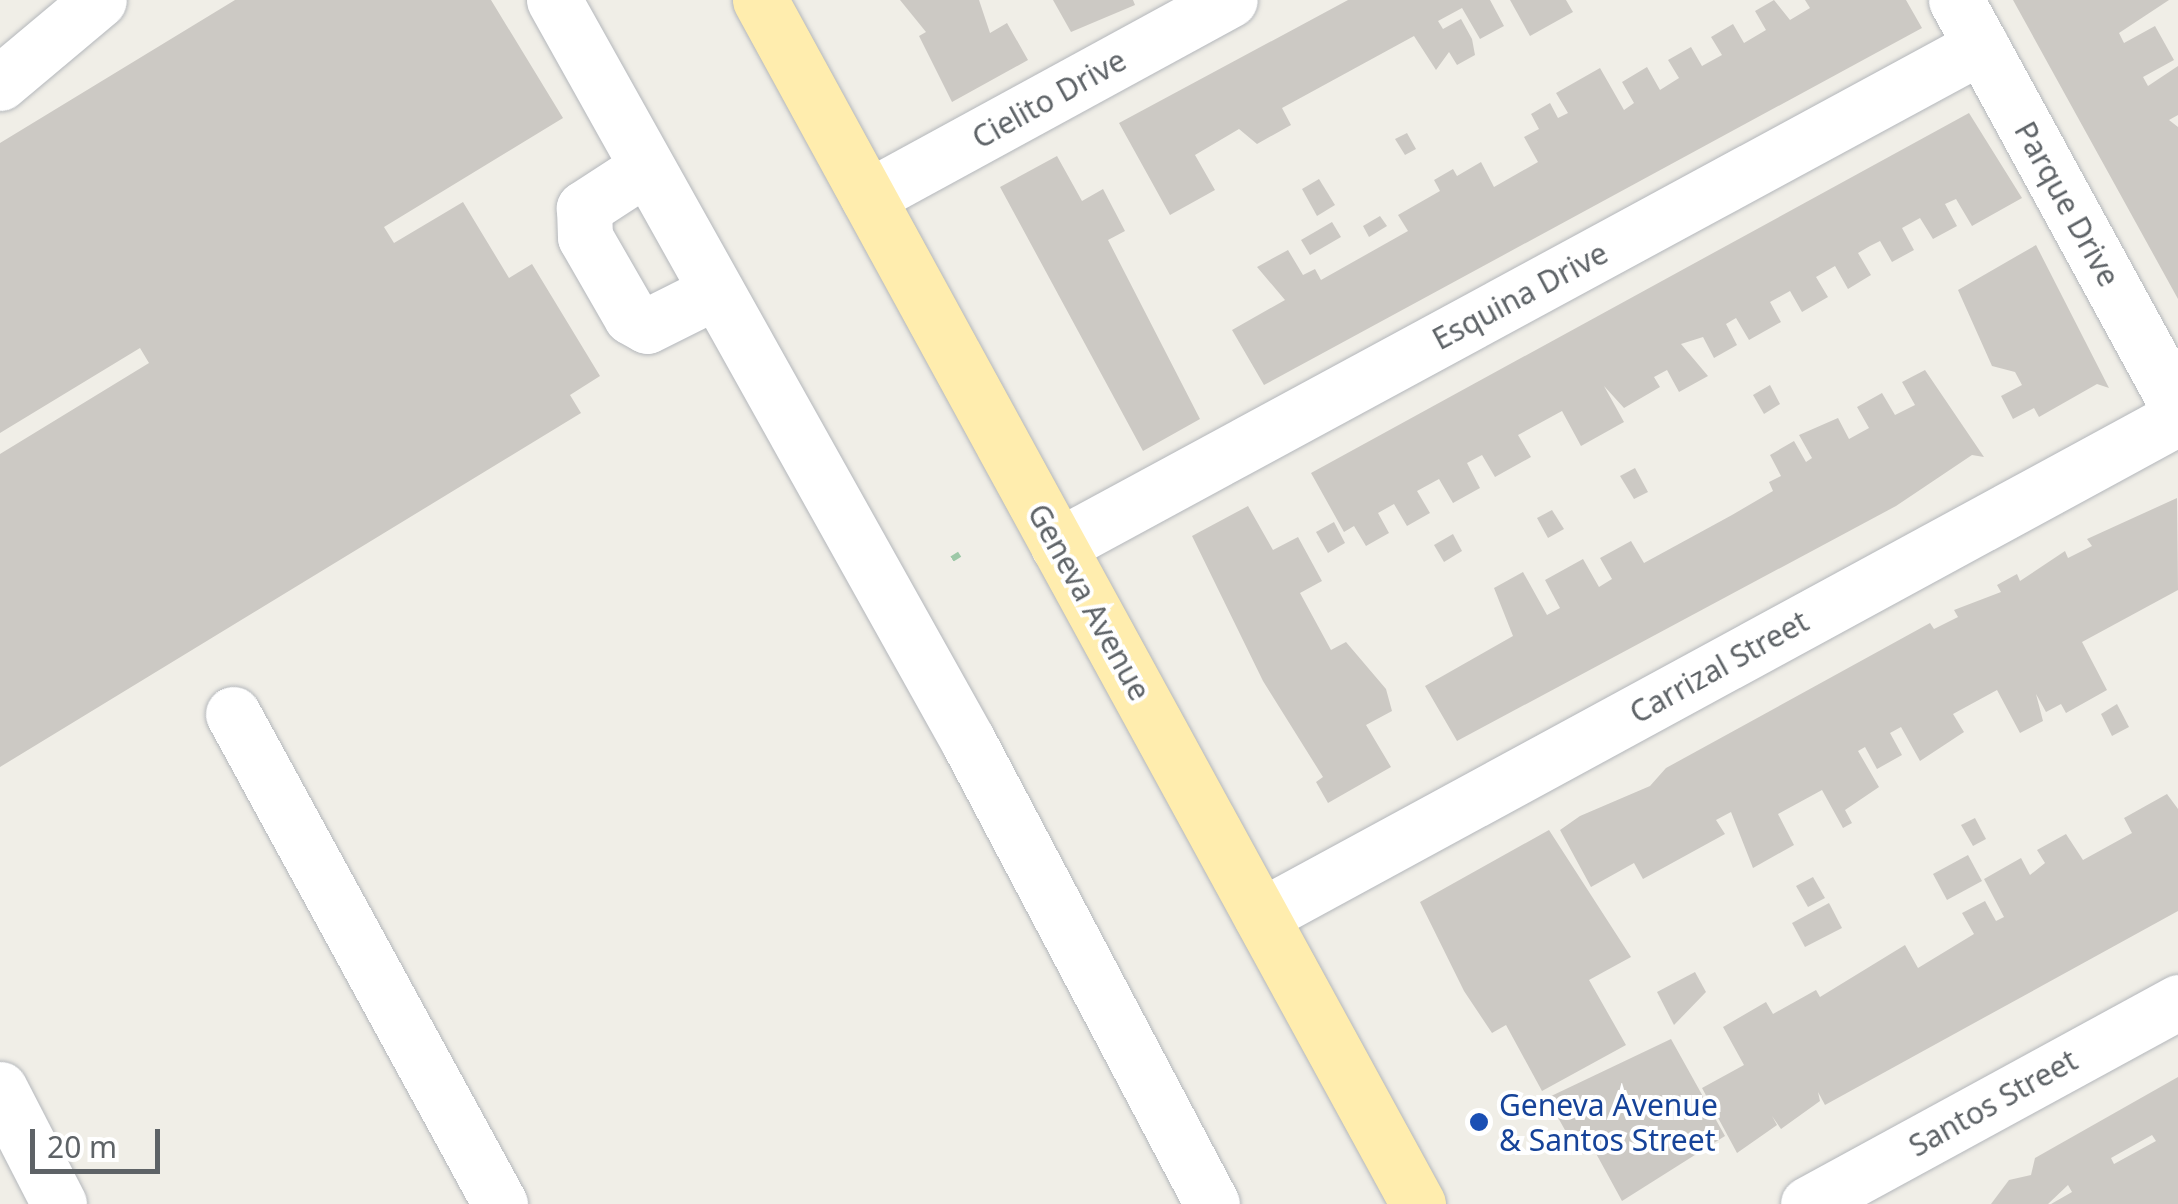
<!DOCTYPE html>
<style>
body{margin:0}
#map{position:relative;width:2178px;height:1204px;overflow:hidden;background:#f0eee7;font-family:"Noto Sans",sans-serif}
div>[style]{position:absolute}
.building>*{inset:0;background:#ccc9c4}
.path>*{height:6px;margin-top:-3px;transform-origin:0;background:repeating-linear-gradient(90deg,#9dc8a7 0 10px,transparent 0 15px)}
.roads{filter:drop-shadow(0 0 2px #b4b7bb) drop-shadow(0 0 2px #b4b7bb)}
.minor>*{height:55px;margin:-27.5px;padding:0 27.5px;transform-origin:27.5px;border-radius:27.5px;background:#fff}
.major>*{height:55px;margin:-27.5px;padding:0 27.5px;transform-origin:27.5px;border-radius:27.5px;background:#ffedae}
.dots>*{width:28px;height:28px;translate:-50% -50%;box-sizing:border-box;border:5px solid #fff;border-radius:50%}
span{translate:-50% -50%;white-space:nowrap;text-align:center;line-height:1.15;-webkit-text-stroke:8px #fff;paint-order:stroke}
.street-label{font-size:30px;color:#5e6367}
.transit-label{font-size:30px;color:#164399}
.left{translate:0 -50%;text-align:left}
.scale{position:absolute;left:30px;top:1129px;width:130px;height:45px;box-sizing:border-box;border:5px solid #5e6367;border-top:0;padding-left:12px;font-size:30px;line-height:35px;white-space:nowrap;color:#5e6367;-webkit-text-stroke:8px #fff;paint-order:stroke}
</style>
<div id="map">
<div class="building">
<div style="clip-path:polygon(235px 0,491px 0,563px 118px,384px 227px,394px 243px,463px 202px,509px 278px,532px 264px,600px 376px,570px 395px,581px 413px,0 767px,0 454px,149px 363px,140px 348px,0 433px,0 143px)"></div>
<div style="clip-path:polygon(900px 0,979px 0,990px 33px,1007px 23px,1028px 60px,952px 102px,919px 36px,926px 32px)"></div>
<div style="clip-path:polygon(1053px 0,1133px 0,1135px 5px,1071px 32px)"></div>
<div style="clip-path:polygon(1348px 0,1490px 0,1504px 26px,1480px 39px,1462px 8px,1438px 21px,1443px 29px,1461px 19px,1472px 39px,1475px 55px,1457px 65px,1449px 52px,1436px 70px,1414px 36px,1282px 108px,1291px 125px,1257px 144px,1239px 129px,1195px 155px,1215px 190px,1170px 215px,1119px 123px)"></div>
<div style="clip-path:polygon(1510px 0,1566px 0,1573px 12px,1530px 36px)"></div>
<div style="clip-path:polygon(1774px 0,1790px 20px,1810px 8px,1805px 0,1906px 0,1922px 28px,1264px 385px,1232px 330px,1285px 300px,1257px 267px,1288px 250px,1303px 275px,1315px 269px,1321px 280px,1408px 231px,1398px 215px,1440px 191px,1434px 180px,1453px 169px,1457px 176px,1481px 162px,1494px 187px,1538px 162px,1524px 137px,1539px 129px,1531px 114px,1550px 103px,1558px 118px,1568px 113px,1556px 93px,1600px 68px,1624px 110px,1634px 103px,1622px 82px,1647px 67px,1660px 90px,1679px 78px,1668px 60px,1691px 47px,1702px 66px,1722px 55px,1711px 37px,1733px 24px,1744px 43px,1766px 30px,1755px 11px)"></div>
<div style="clip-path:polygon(2013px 0,2169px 0,2119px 33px,2124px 43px,2155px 26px,2174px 60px,2143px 77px,2148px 86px,2178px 66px,2178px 115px,2169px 120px,2178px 127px,2178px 299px)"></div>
<div style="clip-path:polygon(1969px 113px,2022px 198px,1972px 226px,1956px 199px,1945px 204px,1957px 226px,1933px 239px,1920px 218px,1902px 228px,1914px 250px,1892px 262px,1880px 241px,1870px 246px,1858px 253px,1871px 275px,1848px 289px,1835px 266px,1816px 277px,1828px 297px,1802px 312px,1790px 291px,1781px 296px,1770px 302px,1781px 322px,1749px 340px,1736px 318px,1726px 324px,1737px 345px,1714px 358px,1703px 337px,1681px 344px,1708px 376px,1679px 392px,1667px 370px,1654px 377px,1660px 387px,1624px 408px,1604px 386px,1624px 422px,1581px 446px,1562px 411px,1518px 435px,1531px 457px,1495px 477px,1482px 455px,1467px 463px,1480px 488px,1453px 503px,1439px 479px,1417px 491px,1430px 513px,1407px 526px,1394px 504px,1378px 513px,1389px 533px,1366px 546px,1354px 526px,1344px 532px,1311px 473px)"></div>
<div style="clip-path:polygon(1407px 133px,1416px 149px,1405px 155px,1395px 139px)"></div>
<div style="clip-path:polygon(1057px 156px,1082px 201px,1103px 189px,1125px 231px,1108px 240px,1200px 419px,1143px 451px,1000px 187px)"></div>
<div style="clip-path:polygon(1319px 179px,1335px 205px,1317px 216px,1302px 189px)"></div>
<div style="clip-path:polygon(1380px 216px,1387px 226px,1369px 237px,1363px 226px)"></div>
<div style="clip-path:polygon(1332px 222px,1341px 237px,1310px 255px,1301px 240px)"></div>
<div style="clip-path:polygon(2036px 245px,2109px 388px,2097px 384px,2039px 417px,2034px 408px,2013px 419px,2001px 396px,2022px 385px,2015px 372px,1992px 366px,1958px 290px)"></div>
<div style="clip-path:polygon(1925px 370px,1984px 457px,1972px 455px,1896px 506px,1457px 741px,1425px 686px,1513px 636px,1494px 588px,1523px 572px,1547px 615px,1560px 608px,1545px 580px,1583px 559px,1599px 587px,1612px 579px,1600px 558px,1631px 541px,1644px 563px,1732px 515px,1773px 491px,1769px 482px,1781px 476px,1770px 455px,1794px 441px,1806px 462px,1812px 458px,1799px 435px,1838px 418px,1849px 439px,1869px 428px,1857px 407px,1882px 393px,1895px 415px,1915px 405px,1902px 382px)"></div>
<div style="clip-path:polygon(1770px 385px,1780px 404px,1764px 414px,1753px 395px)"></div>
<div style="clip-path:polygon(1635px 468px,1648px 492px,1634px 499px,1620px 476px)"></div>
<div style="clip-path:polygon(2177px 498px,2178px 590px,2082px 642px,2107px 690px,2066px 713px,2061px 704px,2046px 712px,2036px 694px,2043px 721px,2020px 733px,1997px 690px,1953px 714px,1964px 732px,1920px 761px,1901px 727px,1890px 733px,1902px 755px,1877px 769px,1865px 747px,1858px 751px,1879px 787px,1845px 810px,1852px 823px,1843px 828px,1822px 790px,1778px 814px,1794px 845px,1753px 868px,1731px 812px,1716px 820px,1725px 834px,1643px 879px,1634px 863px,1591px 887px,1560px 830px,1580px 816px,1650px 786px,1666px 768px,1930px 623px,1934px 629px,1958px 617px,1954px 610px,2001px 592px,1997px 585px,2017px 574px,2020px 581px,2065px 551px,2068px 558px,2092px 546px,2087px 539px)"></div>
<div style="clip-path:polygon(1248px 506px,1273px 550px,1298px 537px,1322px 581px,1300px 593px,1331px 650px,1346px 642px,1386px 689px,1392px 711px,1366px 725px,1391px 767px,1328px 803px,1316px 782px,1323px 777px,1263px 681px,1192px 536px)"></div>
<div style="clip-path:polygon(1552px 510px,1564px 529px,1548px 538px,1537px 518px)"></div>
<div style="clip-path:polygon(1334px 522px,1345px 543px,1328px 553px,1316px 532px)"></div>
<div style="clip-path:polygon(1453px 534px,1462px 551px,1444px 562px,1434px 545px)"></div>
<div style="clip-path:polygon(2117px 704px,2129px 727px,2112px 736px,2101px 714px)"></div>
<div style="clip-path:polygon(2167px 794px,2178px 809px,2178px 911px,1825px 1105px,1818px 1092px,1820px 1101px,1781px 1129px,1772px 1116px,1777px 1125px,1737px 1153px,1702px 1088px,1744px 1065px,1723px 1027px,1766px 1002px,1773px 1014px,1816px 990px,1820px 997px,1905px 945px,1918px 968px,1974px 934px,1962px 913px,1985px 901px,1996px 921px,2004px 917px,1984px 879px,2021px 858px,2030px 875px,2045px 863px,2037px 850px,2066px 834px,2083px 860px,2132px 833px,2124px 818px)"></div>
<div style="clip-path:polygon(1975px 818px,1986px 839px,1973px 846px,1961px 825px)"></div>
<div style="clip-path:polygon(1549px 830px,1631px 957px,1589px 980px,1626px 1045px,1542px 1091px,1506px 1025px,1492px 1033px,1464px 991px,1420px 902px)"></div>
<div style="clip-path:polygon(1968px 855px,1982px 881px,1947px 900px,1933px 874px)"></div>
<div style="clip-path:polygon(1813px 877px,1825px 898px,1808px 907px,1796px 886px)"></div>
<div style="clip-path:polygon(1829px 903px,1842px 928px,1805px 947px,1792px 923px)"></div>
<div style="clip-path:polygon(1695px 972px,1706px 992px,1674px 1025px,1657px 992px)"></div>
<div style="clip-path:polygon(1671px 1039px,1725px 1136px,1622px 1201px,1593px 1148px,1579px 1155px,1547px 1098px)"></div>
<div style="clip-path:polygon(evenodd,2178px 1077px,2178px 1204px,2051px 1204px,2072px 1192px,2068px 1185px,2048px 1204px,1991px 1204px,2009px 1180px,2031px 1175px,2035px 1158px,2178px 1077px,2152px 1135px,2156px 1141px,2114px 1164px,2111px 1158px,2152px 1135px)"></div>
</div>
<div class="path">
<div style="left:952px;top:559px;width:9px;rotate:-32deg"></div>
</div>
<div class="roads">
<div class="minor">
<div style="left:554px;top:0;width:849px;rotate:60.81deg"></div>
<div style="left:968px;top:741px;width:523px;rotate:62.21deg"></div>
<div style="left:1956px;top:0;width:464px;rotate:61.4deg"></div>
<div style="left:0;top:83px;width:129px;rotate:-40deg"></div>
<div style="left:644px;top:169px;width:72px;rotate:147deg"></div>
<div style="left:584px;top:208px;width:29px;rotate:88deg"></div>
<div style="left:585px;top:237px;width:92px;rotate:60.1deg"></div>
<div style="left:631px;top:317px;width:18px;rotate:29deg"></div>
<div style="left:647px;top:326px;width:76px;rotate:-26.6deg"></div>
<div style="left:868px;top:197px;width:412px;rotate:-28.6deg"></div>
<div style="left:1058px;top:546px;width:1050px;rotate:-28.44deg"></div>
<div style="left:233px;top:714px;width:558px;rotate:61.41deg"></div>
<div style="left:1261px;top:916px;width:1044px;rotate:-28.51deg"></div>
<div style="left:0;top:1089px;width:129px;rotate:62.8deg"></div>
<div style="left:1808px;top:1204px;width:422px;rotate:-28.6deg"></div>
</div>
<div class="major">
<div style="left:760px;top:0;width:1372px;rotate:61.34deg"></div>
</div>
</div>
<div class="dots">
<div style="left:1479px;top:1122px;background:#1a4fb4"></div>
</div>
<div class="street-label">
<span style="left:1049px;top:99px;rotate:-29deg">Cielito Drive</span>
<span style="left:2067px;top:204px;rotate:61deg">Parque Drive</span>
<span style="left:1520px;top:296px;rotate:-28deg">Esquina Drive</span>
<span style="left:1089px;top:602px;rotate:61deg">Geneva Avenue</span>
<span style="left:1719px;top:667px;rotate:-29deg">Carrizal Street</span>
<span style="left:1993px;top:1103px;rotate:-29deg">Santos Street</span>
</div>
<div class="transit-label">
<span class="left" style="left:1499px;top:1122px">Geneva Avenue<br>&amp; Santos Street</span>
</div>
<div class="scale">20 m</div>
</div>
